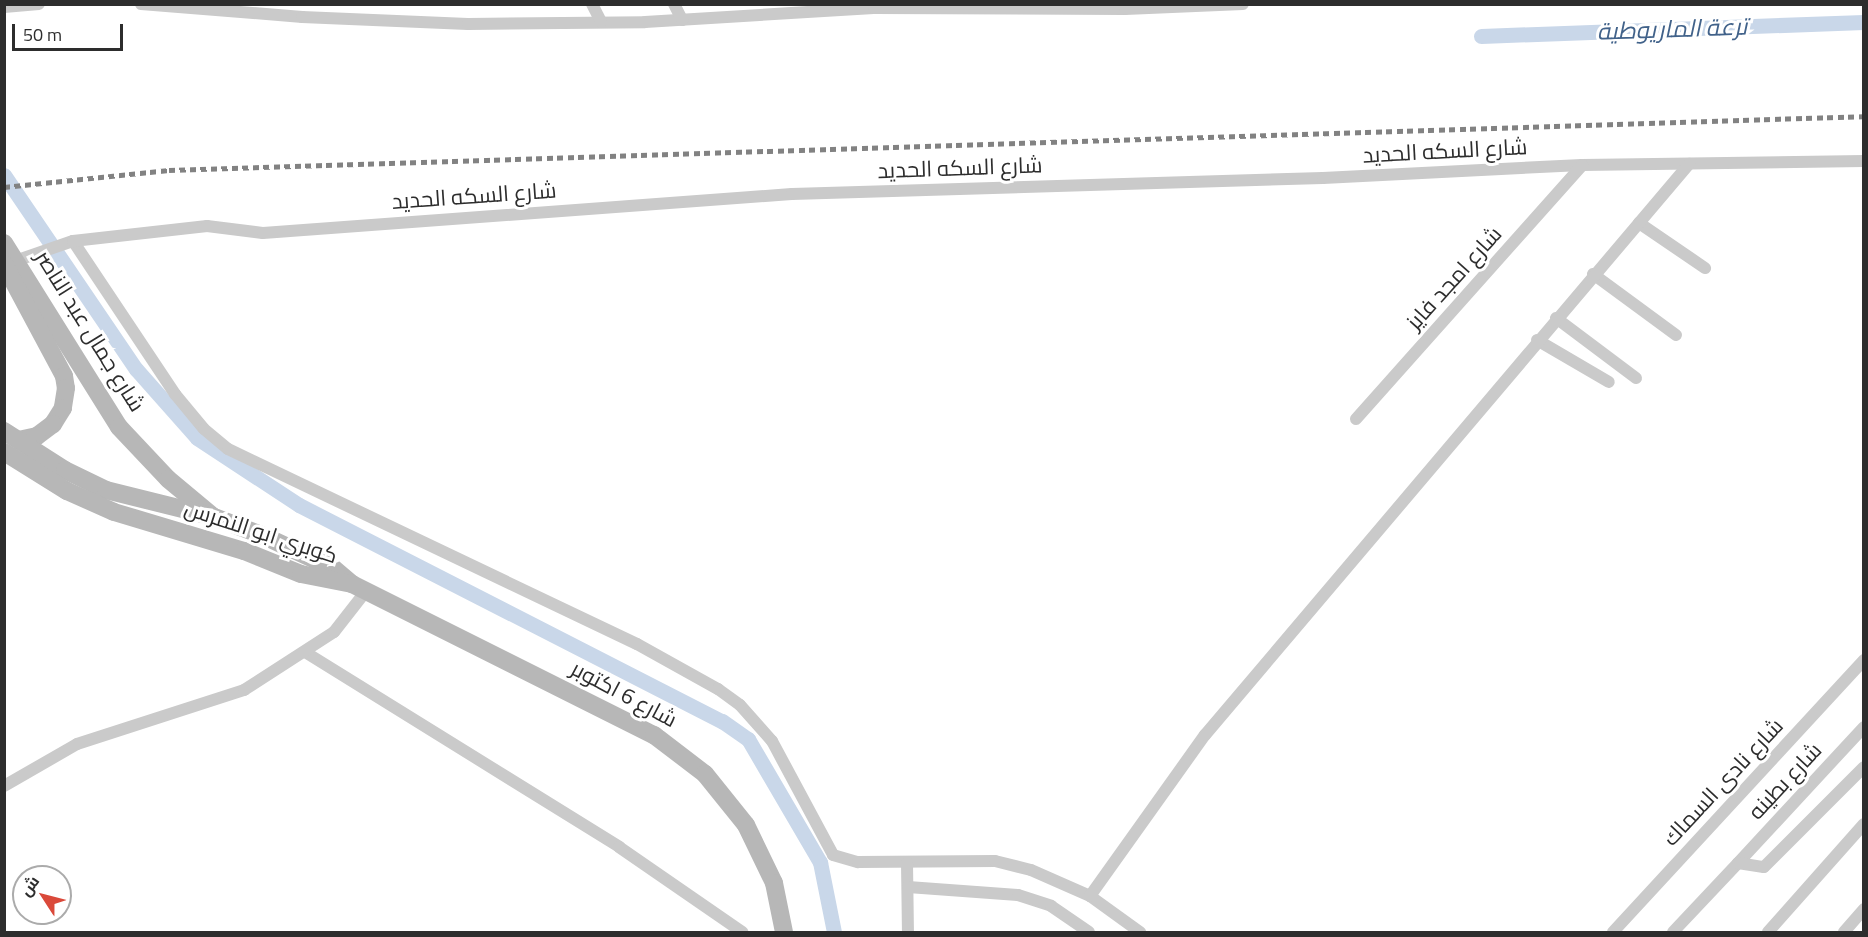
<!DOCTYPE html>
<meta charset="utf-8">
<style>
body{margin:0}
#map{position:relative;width:1868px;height:937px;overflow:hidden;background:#fff;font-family:"Titillium Web",Cairo,sans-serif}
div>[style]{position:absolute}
.canal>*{height:15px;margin:-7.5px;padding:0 7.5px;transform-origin:7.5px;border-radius:7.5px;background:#c9d7e9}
.street>*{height:12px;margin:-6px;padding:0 6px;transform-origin:6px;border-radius:6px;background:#cacaca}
.secondary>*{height:18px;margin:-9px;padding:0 9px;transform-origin:9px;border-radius:9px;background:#b7b7b7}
.rail>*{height:4.5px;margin-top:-2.25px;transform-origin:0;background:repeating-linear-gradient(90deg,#828282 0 6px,transparent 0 10.5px)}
span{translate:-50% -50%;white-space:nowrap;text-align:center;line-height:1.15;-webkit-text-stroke:6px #fff;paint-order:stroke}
.street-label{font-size:22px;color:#2d2d2d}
.water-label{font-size:24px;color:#41628a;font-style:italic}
.frame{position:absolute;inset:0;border:6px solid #2d2d2d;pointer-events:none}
.north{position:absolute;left:12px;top:865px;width:60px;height:60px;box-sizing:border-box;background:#fff;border:2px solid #ababab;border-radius:50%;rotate:306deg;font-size:16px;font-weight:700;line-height:24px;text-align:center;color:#2d2d2d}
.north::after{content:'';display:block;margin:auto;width:21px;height:27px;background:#da493a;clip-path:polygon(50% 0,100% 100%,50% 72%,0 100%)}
.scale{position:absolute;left:12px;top:24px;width:111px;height:27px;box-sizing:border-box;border:3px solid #2d2d2d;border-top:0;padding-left:8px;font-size:18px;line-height:21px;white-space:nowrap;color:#2d2d2d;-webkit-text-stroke:4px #fff;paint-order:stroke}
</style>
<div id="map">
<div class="canal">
<div style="left:1481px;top:36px;width:383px;rotate:-2.1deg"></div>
<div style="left:4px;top:175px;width:235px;rotate:55.8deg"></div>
<div style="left:136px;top:369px;width:92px;rotate:48.5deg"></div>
<div style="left:197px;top:438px;width:122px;rotate:33.3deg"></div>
<div style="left:299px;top:505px;width:475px;rotate:27.1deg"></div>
<div style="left:722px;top:721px;width:32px;rotate:35deg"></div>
<div style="left:748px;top:739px;width:143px;rotate:59.7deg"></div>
<div style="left:820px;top:862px;width:71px;rotate:78.7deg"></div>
</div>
<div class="street">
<div style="left:141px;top:4px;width:162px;rotate:4.6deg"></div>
<div style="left:302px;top:17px;width:166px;rotate:2.4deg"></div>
<div style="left:468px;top:24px;width:177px;rotate:-0.6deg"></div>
<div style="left:645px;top:22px;width:229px;rotate:-3.5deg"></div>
<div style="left:874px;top:8px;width:251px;rotate:0.2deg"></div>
<div style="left:1125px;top:9px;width:118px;rotate:-2.4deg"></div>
<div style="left:592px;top:4px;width:20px;rotate:63deg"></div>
<div style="left:674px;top:4px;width:18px;rotate:63deg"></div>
<div style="left:4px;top:7px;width:35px;rotate:-5deg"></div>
<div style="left:1639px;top:223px;width:80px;rotate:34.3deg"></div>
<div style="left:73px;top:241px;width:184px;rotate:56.3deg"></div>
<div style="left:175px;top:394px;width:45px;rotate:50.4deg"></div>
<div style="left:204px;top:429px;width:31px;rotate:40deg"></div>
<div style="left:228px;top:449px;width:453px;rotate:25.5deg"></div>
<div style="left:637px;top:644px;width:93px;rotate:29.1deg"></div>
<div style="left:718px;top:689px;width:27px;rotate:36deg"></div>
<div style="left:740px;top:705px;width:48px;rotate:48.4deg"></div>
<div style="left:772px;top:741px;width:129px;rotate:61.8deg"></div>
<div style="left:833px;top:855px;width:26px;rotate:16deg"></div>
<div style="left:858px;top:862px;width:137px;rotate:-0.4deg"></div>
<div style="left:995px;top:861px;width:37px;rotate:14deg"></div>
<div style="left:1031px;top:870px;width:64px;rotate:23.8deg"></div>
<div style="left:1090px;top:896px;width:62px;rotate:35.8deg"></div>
<div style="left:18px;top:260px;width:58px;rotate:-19.1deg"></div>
<div style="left:73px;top:241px;width:135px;rotate:-6.4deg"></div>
<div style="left:207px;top:226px;width:56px;rotate:7.1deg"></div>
<div style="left:263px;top:233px;width:530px;rotate:-4.22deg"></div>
<div style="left:792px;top:194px;width:531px;rotate:-1.73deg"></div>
<div style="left:1323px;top:178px;width:259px;rotate:-2.9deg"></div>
<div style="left:1582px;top:165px;width:282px;rotate:-0.8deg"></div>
<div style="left:1593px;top:274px;width:103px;rotate:36.3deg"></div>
<div style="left:1556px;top:318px;width:100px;rotate:36.9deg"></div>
<div style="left:1537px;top:340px;width:83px;rotate:30.3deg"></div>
<div style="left:1356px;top:419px;width:340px;rotate:-48.3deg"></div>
<div style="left:305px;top:652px;width:370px;rotate:31.8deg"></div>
<div style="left:619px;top:847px;width:150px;rotate:34.6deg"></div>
<div style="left:4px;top:786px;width:84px;rotate:-29.9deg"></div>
<div style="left:77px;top:744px;width:176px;rotate:-17.9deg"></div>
<div style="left:244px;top:690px;width:107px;rotate:-32.8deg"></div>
<div style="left:334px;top:632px;width:52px;rotate:-52deg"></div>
<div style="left:907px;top:863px;width:69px;rotate:89.2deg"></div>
<div style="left:1738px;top:863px;width:185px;rotate:-47.2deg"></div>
<div style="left:908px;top:887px;width:110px;rotate:4.2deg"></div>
<div style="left:1018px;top:895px;width:35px;rotate:18deg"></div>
<div style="left:1051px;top:906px;width:46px;rotate:34.4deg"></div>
<div style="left:1090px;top:896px;width:198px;rotate:-54.5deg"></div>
<div style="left:1205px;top:735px;width:749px;rotate:-49.71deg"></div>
<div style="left:1613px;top:932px;width:370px;rotate:-47.3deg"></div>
<div style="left:1673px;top:932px;width:95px;rotate:-46.7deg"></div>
<div style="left:1738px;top:863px;width:26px;rotate:9deg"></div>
<div style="left:1764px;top:867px;width:141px;rotate:-45deg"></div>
<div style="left:1768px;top:932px;width:144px;rotate:-48.4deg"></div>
<div style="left:1844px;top:932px;width:30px;rotate:-49deg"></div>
</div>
<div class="secondary">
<div style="left:4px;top:243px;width:217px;rotate:58deg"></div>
<div style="left:119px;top:427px;width:71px;rotate:46.7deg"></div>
<div style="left:168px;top:479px;width:55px;rotate:39.8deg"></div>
<div style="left:4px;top:264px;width:127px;rotate:61.8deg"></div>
<div style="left:64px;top:376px;width:12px;rotate:81deg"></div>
<div style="left:66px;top:388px;width:20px;rotate:99deg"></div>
<div style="left:63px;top:408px;width:19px;rotate:122deg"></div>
<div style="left:53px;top:424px;width:20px;rotate:143deg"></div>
<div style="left:37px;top:436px;width:19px;rotate:168deg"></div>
<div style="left:4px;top:431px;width:72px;rotate:32.6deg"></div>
<div style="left:65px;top:470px;width:46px;rotate:26deg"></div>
<div style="left:106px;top:490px;width:111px;rotate:14deg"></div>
<div style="left:214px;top:517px;width:53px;rotate:20.8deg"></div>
<div style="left:264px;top:536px;width:76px;rotate:24.9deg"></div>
<div style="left:333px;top:568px;width:25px;rotate:40deg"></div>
<div style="left:352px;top:584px;width:338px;rotate:26.6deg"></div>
<div style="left:654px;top:735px;width:64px;rotate:37.4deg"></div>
<div style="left:705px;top:774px;width:65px;rotate:51.2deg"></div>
<div style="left:746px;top:825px;width:64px;rotate:64.2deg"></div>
<div style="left:774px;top:883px;width:50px;rotate:78.5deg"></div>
<div style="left:4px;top:452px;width:74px;rotate:31.8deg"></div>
<div style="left:67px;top:491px;width:51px;rotate:24.1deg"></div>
<div style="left:114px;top:512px;width:136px;rotate:16.7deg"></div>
<div style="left:244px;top:551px;width:61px;rotate:22deg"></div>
<div style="left:301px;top:574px;width:52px;rotate:11.1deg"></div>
</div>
<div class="rail">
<div style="left:4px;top:187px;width:166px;rotate:-5.9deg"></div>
<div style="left:169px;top:170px;width:1696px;rotate:-1.82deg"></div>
</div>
<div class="street-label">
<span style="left:1445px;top:151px;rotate:-3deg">شارع السكه الحديد</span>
<span style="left:960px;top:168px;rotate:-2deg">شارع السكه الحديد</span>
<span style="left:474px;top:196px;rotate:-4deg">شارع السكه الحديد</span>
<span style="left:1454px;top:278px;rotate:-48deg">شارع امجد فايز</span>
<span style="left:90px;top:331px;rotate:58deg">شارع جمال عبد الناصر</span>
<span style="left:261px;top:532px;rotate:18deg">كوبري ابو النمرس</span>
<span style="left:624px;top:694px;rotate:28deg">شارع 6 اكتوبر</span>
<span style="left:1785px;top:781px;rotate:-47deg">شارع بطينه</span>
<span style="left:1723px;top:782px;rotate:-47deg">شارع نادى السماك</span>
</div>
<div class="water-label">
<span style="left:1672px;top:29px;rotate:-2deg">ترعة الماريوطية</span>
</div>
<div class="frame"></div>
<div class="north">ش</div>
<div class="scale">50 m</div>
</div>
